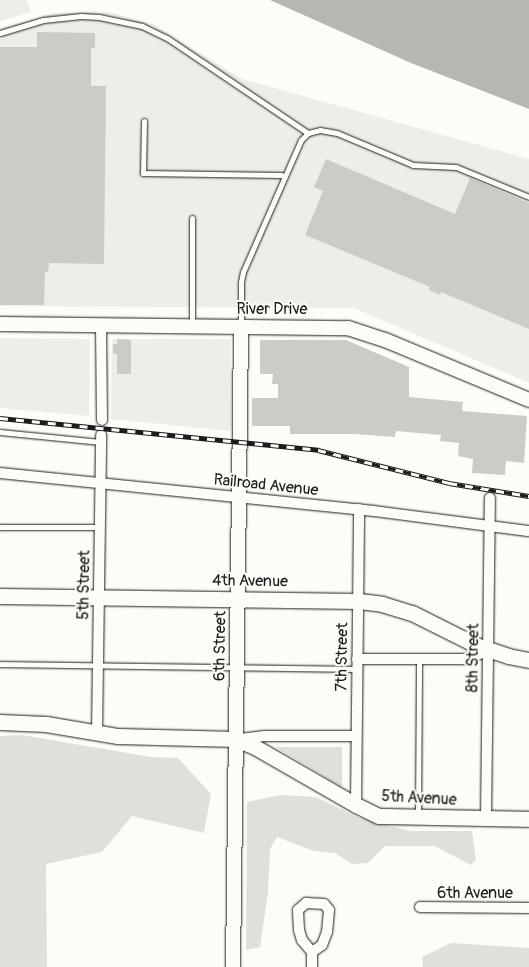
<!DOCTYPE html>
<style>
body{margin:0}
#map{position:relative;width:529px;height:967px;overflow:hidden;background:#fdfcf7;font-family:Pangolin,sans-serif}
div>[style]{position:absolute}
.built>*{inset:0;background:#eeede9}
.green>*{inset:0;background:#e0dfdb}
.water>*{inset:0;background:#b7b6b2}
.building>*{inset:0;background:#cccbc8}
.roads{filter:drop-shadow(0 0 1px #1c1c1c) drop-shadow(0 0 1px #1c1c1c)}
.lane>*{height:5px;margin:-2.5px;padding:0 2.5px;transform-origin:2.5px;border-radius:2.5px;background:#fdfcf7}
.street>*{height:10px;margin:-5px;padding:0 5px;transform-origin:5px;border-radius:5px;background:#fdfcf7}
.secondary>*{height:14px;margin:-7px;padding:0 7px;transform-origin:7px;border-radius:7px;background:#fdfcf7}
.primary>*{height:15px;margin:-7.5px;padding:0 7.5px;transform-origin:7.5px;border-radius:7.5px;background:#fdfcf7}
.rail>*{height:4.5px;margin-top:-2.25px;transform-origin:0;background:repeating-linear-gradient(90deg,#fdfcf7 0 8px,#1c1c1c 0 16px);box-sizing:border-box;border-block:1px solid #1c1c1c}
span{translate:-50% -50%;white-space:nowrap;text-align:center;line-height:1.15;-webkit-text-stroke:4px #fdfcf7;paint-order:stroke}
.street-label{font-size:16px;color:#1c1c1c}
</style>
<div id="map">
<div class="built">
<div style="clip-path:polygon(0 0,27px 0,31px 12px,0 21px)"></div>
<div style="clip-path:polygon(110px 12px,155px 25px,242px 79px,529px 159px,529px 383px,354px 308px,0 306px,0 29px,54px 13px)"></div>
<div style="clip-path:polygon(0 338px,90px 339px,89px 416px,0 408px)"></div>
<div style="clip-path:polygon(112px 339px,230px 339px,231px 431px,111px 419px)"></div>
</div>
<div class="green">
<div style="clip-path:polygon(22px 735px,151px 757px,178px 758px,211px 794px,204px 833px,132px 816px,102px 852px,46px 864px,47px 967px,0 967px,0 736px)"></div>
<div style="clip-path:polygon(275px 747px,342px 747px,342px 787px)"></div>
<div style="clip-path:polygon(280px 795px,316px 797px,359px 818px,411px 831px,472px 831px,476px 860px,471px 865px,434px 846px,385px 846px,368px 863px,352px 864px,335px 853px,314px 851px,277px 837px,270px 849px,268px 892px,260px 947px,246px 950px,247px 802px)"></div>
<div style="clip-path:polygon(451px 943px,529px 948px,529px 967px,423px 967px,422px 957px)"></div>
</div>
<div class="water">
<div style="clip-path:polygon(270px 0,529px 0,529px 109px,411px 63px)"></div>
</div>
<div class="building">
<div style="clip-path:polygon(37px 32px,95px 33px,95px 48px,91px 48px,91px 86px,106px 86px,104px 264px,49px 263px,48px 272px,45px 272px,44px 305px,0 305px,0 47px,37px 47px)"></div>
<div style="clip-path:polygon(326px 159px,455px 214px,470px 178px,529px 203px,529px 329px,441px 292px,440px 295px,429px 290px,430px 287px,305px 235px,323px 191px,314px 187px)"></div>
<div style="clip-path:polygon(117px 339px,131px 340px,131px 374px,117px 374px,117px 354px,113px 353px,113px 344px,117px 344px)"></div>
<div style="clip-path:polygon(260px 340px,346px 340px,409px 367px,409px 397px,463px 402px,462px 411px,527px 416px,524px 463px,506px 461px,505px 475px,472px 473px,473px 459px,458px 456px,459px 443px,440px 441px,441px 435px,396px 431px,395px 437px,354px 434px,290px 434px,290px 426px,252px 426px,252px 398px,278px 398px,278px 384px,272px 384px,273px 374px,260px 374px)"></div>
</div>
<div class="roads">
<div class="lane">
<div style="left:0;top:33px;width:45px;rotate:-16.8deg"></div>
<div style="left:43px;top:20px;width:38px;rotate:-6deg"></div>
<div style="left:81px;top:16px;width:18px;rotate:3deg"></div>
<div style="left:99px;top:17px;width:44px;rotate:11.8deg"></div>
<div style="left:142px;top:26px;width:28px;rotate:26deg"></div>
<div style="left:167px;top:38px;width:170px;rotate:34deg"></div>
<div style="left:144px;top:121px;width:52px;rotate:91.1deg"></div>
<div style="left:143px;top:173px;width:138px;rotate:0.8deg"></div>
<div style="left:281px;top:175px;width:4px;rotate:27deg"></div>
<div style="left:192px;top:325px;width:107px;rotate:-90deg"></div>
<div style="left:241px;top:326px;width:44px;rotate:-90deg"></div>
<div style="left:241px;top:282px;width:10px;rotate:-79deg"></div>
<div style="left:243px;top:272px;width:144px;rotate:-66.3deg"></div>
<div style="left:301px;top:140px;width:10px;rotate:-45deg"></div>
<div style="left:308px;top:133px;width:12px;rotate:-14deg"></div>
<div style="left:320px;top:130px;width:17px;rotate:10deg"></div>
<div style="left:337px;top:133px;width:82px;rotate:22.8deg"></div>
<div style="left:413px;top:165px;width:43px;rotate:2.7deg"></div>
<div style="left:456px;top:167px;width:79px;rotate:22.3deg"></div>
<div style="left:0;top:432px;width:101px;rotate:5.7deg"></div>
<div style="left:0;top:527px;width:99px"></div>
<div style="left:0;top:664px;width:357px;rotate:0.8deg"></div>
<div style="left:418px;top:814px;width:155px;rotate:-89.6deg"></div>
</div>
<div class="street">
<div style="left:101px;top:325px;width:95px;rotate:89.4deg"></div>
<div style="left:0;top:473px;width:376px;rotate:5.8deg"></div>
<div style="left:374px;top:511px;width:156px;rotate:7.4deg"></div>
<div style="left:357px;top:659px;width:109px"></div>
<div style="left:466px;top:659px;width:23px;rotate:-20deg"></div>
<div style="left:97px;top:734px;width:299px;rotate:-89.2deg"></div>
<div style="left:240px;top:739px;width:25px;rotate:-7deg"></div>
<div style="left:265px;top:736px;width:90px"></div>
<div style="left:356px;top:805px;width:296px;rotate:-89.4deg"></div>
<div style="left:486px;top:818px;width:320px;rotate:-89.3deg"></div>
<div style="left:420px;top:907px;width:109px;rotate:0.5deg"></div>
<div style="left:312px;top:967px;width:15px;rotate:-90deg"></div>
<div style="left:312px;top:952px;width:16px;rotate:-130deg"></div>
<div style="left:302px;top:940px;width:10px;rotate:-107deg"></div>
<div style="left:299px;top:930px;width:20px;rotate:-93deg"></div>
<div style="left:298px;top:910px;width:11px;rotate:-41deg"></div>
<div style="left:306px;top:903px;width:18px;rotate:3deg"></div>
<div style="left:324px;top:904px;width:8px;rotate:50deg"></div>
<div style="left:329px;top:910px;width:22px;rotate:95deg"></div>
<div style="left:327px;top:932px;width:14px;rotate:111deg"></div>
<div style="left:322px;top:945px;width:12px;rotate:145deg"></div>
</div>
<div class="secondary">
<div style="left:0;top:324px;width:348px;rotate:0.7deg"></div>
<div style="left:348px;top:328px;width:39px;rotate:18deg"></div>
<div style="left:385px;top:340px;width:156px;rotate:22.6deg"></div>
<div style="left:233px;top:967px;width:641px;rotate:-89.28deg"></div>
</div>
<div class="primary">
<div style="left:0;top:596px;width:359px;rotate:0.8deg"></div>
<div style="left:359px;top:601px;width:23px;rotate:7deg"></div>
<div style="left:382px;top:604px;width:31px;rotate:17deg"></div>
<div style="left:412px;top:613px;width:74px;rotate:26.6deg"></div>
<div style="left:478px;top:646px;width:32px;rotate:18deg"></div>
<div style="left:508px;top:656px;width:21px;rotate:11deg"></div>
<div style="left:0;top:722px;width:46px;rotate:2.5deg"></div>
<div style="left:46px;top:724px;width:73px;rotate:9.5deg"></div>
<div style="left:118px;top:736px;width:118px;rotate:1.5deg"></div>
<div style="left:236px;top:739px;width:21px;rotate:23deg"></div>
<div style="left:255px;top:747px;width:116px;rotate:29.9deg"></div>
<div style="left:356px;top:805px;width:25px;rotate:26deg"></div>
<div style="left:379px;top:816px;width:150px;rotate:1.1deg"></div>
</div>
</div>
<div class="rail">
<div style="left:0;top:418px;width:320px;rotate:5.7deg"></div>
<div style="left:318px;top:450px;width:135px;rotate:14.1deg"></div>
<div style="left:449px;top:483px;width:81px;rotate:9.2deg"></div>
</div>
<div class="street-label">
<span style="left:272px;top:309px">River Drive</span>
<span style="left:266px;top:485px;rotate:6deg">Railroad Avenue</span>
<span style="left:250px;top:581px;rotate:1deg">4th Avenue</span>
<span style="left:84px;top:585px;rotate:-89deg">5th Street</span>
<span style="left:220px;top:646px;rotate:-89deg">6th Street</span>
<span style="left:342px;top:657px;rotate:-89deg">7th Street</span>
<span style="left:473px;top:658px;rotate:-89deg">8th Street</span>
<span style="left:419px;top:798px;rotate:3deg">5th Avenue</span>
<span style="left:475px;top:893px">6th Avenue</span>
</div>
</div>
